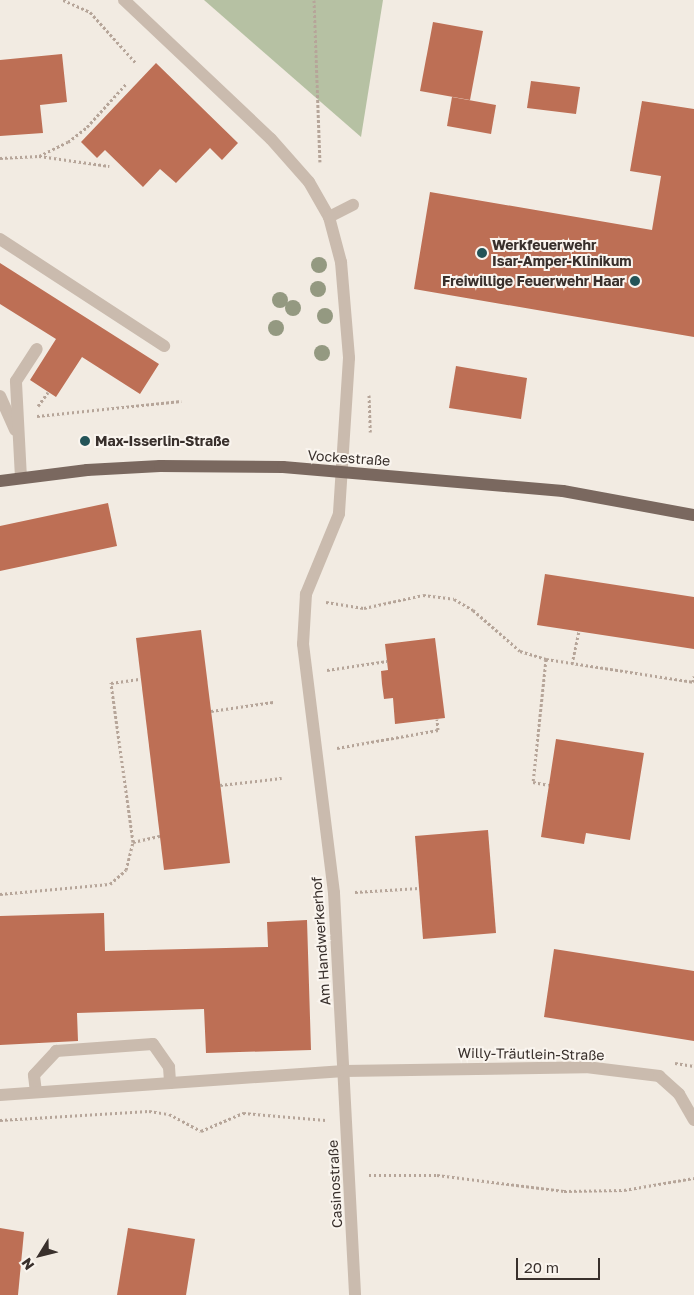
<!DOCTYPE html>
<meta charset="utf-8">
<style>
body{margin:0}
#map{position:relative;width:694px;height:1295px;overflow:hidden;background:#f2ebe2;font-family:"Golos Text",sans-serif}
div>[style]{position:absolute}
.green>*{inset:0;background:#b6c1a3}
.building>*{inset:0;background:#bd6f55}
.path>*{height:3px;margin-top:-1.5px;transform-origin:0;background:repeating-linear-gradient(90deg,#b6a599 0 2.5px,transparent 0 5px)}
.minor>*{height:12px;margin:-6px;padding:0 6px;transform-origin:6px;border-radius:6px;background:#cabbae}
.major>*{height:12px;margin:-6px;padding:0 6px;transform-origin:6px;border-radius:6px;background:#7a685f}
.trees>*{width:16px;height:16px;margin:-8px;border-radius:50%;background:#949981}
.dots>*{width:14px;height:14px;translate:-50% -50%;box-sizing:border-box;border:2px solid #faf5ef;border-radius:50%}
span{translate:-50% -50%;white-space:nowrap;text-align:center;line-height:1.15;-webkit-text-stroke:4px #faf5ef;paint-order:stroke}
.poi-label{font-size:14px;color:#39302c;font-weight:700}
.left{translate:0 -50%;text-align:left}
.right{translate:-100% -50%;text-align:right}
.street-label{font-size:14px;color:#39302c}
.north{position:absolute;left:15px;top:1230px;width:50px;height:50px;-webkit-text-stroke:4px #faf5ef;paint-order:stroke;rotate:234deg;font-size:14px;font-weight:700;line-height:20px;text-align:center;color:#39302c}
.north::after{content:'';display:block;margin:auto;width:18px;height:22px;background:#39302c;clip-path:polygon(50% 0,100% 100%,50% 72%,0 100%)}
.scale{position:absolute;left:516px;top:1258px;width:84px;height:22px;box-sizing:border-box;border:2px solid #39302c;border-top:0;padding-left:6px;font-size:15px;line-height:18px;white-space:nowrap;color:#39302c;-webkit-text-stroke:4px #faf5ef;paint-order:stroke}
</style>
<div id="map">
<div class="green">
<div style="clip-path:polygon(204px 0,383px 0,361px 137px)"></div>
</div>
<div class="building">
<div style="clip-path:polygon(433px 22px,483px 31px,470px 100px,420px 91px)"></div>
<div style="clip-path:polygon(62px 54px,67px 102px,40px 105px,43px 133px,0 136px,0 60px)"></div>
<div style="clip-path:polygon(156px 63px,238px 143px,222px 160px,210px 148px,176px 183px,160px 169px,143px 187px,105px 150px,97px 158px,81px 142px)"></div>
<div style="clip-path:polygon(531px 81px,580px 87px,576px 114px,527px 108px)"></div>
<div style="clip-path:polygon(452px 97px,496px 105px,491px 134px,447px 126px)"></div>
<div style="clip-path:polygon(642px 101px,694px 109px,694px 337px,414px 289px,430px 192px,652px 230px,661px 176px,630px 171px)"></div>
<div style="clip-path:polygon(0 263px,159px 364px,140px 394px,82px 357px,56px 397px,30px 380px,56px 339px,0 304px)"></div>
<div style="clip-path:polygon(456px 366px,527px 378px,521px 419px,449px 408px)"></div>
<div style="clip-path:polygon(108px 503px,117px 546px,0 571px,0 526px)"></div>
<div style="clip-path:polygon(545px 574px,694px 597px,694px 649px,537px 625px)"></div>
<div style="clip-path:polygon(201px 630px,230px 863px,164px 870px,136px 638px)"></div>
<div style="clip-path:polygon(435px 638px,445px 718px,395px 724px,393px 698px,384px 699px,382px 684px,381px 671px,388px 670px,385px 644px)"></div>
<div style="clip-path:polygon(556px 739px,644px 753px,630px 840px,586px 833px,584px 844px,541px 837px)"></div>
<div style="clip-path:polygon(488px 830px,496px 933px,423px 939px,415px 836px)"></div>
<div style="clip-path:polygon(104px 913px,105px 951px,268px 947px,267px 922px,307px 920px,311px 1050px,206px 1053px,204px 1009px,77px 1013px,78px 1041px,0 1045px,0 916px)"></div>
<div style="clip-path:polygon(554px 949px,694px 971px,694px 1041px,544px 1017px)"></div>
<div style="clip-path:polygon(0 1228px,24px 1232px,18px 1295px,0 1295px)"></div>
<div style="clip-path:polygon(128px 1228px,195px 1239px,186px 1295px,117px 1295px)"></div>
</div>
<div class="path">
<div style="left:63px;top:0;width:30px;rotate:24deg"></div>
<div style="left:90px;top:12px;width:69px;rotate:48deg"></div>
<div style="left:314px;top:0;width:162px;rotate:87.9deg"></div>
<div style="left:39px;top:156px;width:32px;rotate:-26deg"></div>
<div style="left:68px;top:142px;width:24px;rotate:-38deg"></div>
<div style="left:87px;top:127px;width:58px;rotate:-47.8deg"></div>
<div style="left:0;top:158px;width:39px;rotate:-3deg"></div>
<div style="left:39px;top:156px;width:71px;rotate:8.1deg"></div>
<div style="left:369px;top:395px;width:37px;rotate:88deg"></div>
<div style="left:38px;top:406px;width:17px;rotate:-54deg"></div>
<div style="left:37px;top:416px;width:145px;rotate:-5.9deg"></div>
<div style="left:326px;top:602px;width:38px;rotate:9deg"></div>
<div style="left:364px;top:608px;width:60px;rotate:-12.4deg"></div>
<div style="left:423px;top:595px;width:31px;rotate:7deg"></div>
<div style="left:454px;top:599px;width:22px;rotate:30deg"></div>
<div style="left:473px;top:610px;width:62px;rotate:41.1deg"></div>
<div style="left:520px;top:651px;width:27px;rotate:17deg"></div>
<div style="left:546px;top:659px;width:150px;rotate:8.8deg"></div>
<div style="left:546px;top:659px;width:124px;rotate:96deg"></div>
<div style="left:533px;top:782px;width:16px;rotate:11deg"></div>
<div style="left:572px;top:664px;width:34px;rotate:-78deg"></div>
<div style="left:327px;top:670px;width:61px;rotate:-8.5deg"></div>
<div style="left:693px;top:682px;width:6px;rotate:-81deg"></div>
<div style="left:211px;top:711px;width:63px;rotate:-8.3deg"></div>
<div style="left:337px;top:748px;width:103px;rotate:-10.1deg"></div>
<div style="left:438px;top:730px;width:11px;rotate:-95deg"></div>
<div style="left:220px;top:785px;width:62px;rotate:-6.4deg"></div>
<div style="left:133px;top:842px;width:28px;rotate:-13deg"></div>
<div style="left:355px;top:892px;width:64px;rotate:-3.6deg"></div>
<div style="left:0;top:894px;width:110px;rotate:-5.2deg"></div>
<div style="left:110px;top:884px;width:21px;rotate:-41deg"></div>
<div style="left:126px;top:870px;width:29px;rotate:-76deg"></div>
<div style="left:133px;top:842px;width:161px;rotate:-97.9deg"></div>
<div style="left:111px;top:683px;width:30px;rotate:-8deg"></div>
<div style="left:675px;top:1063px;width:19px;rotate:9deg"></div>
<div style="left:0;top:1120px;width:149px;rotate:-3.5deg"></div>
<div style="left:149px;top:1111px;width:20px;rotate:9deg"></div>
<div style="left:169px;top:1114px;width:36px;rotate:28deg"></div>
<div style="left:201px;top:1131px;width:46px;rotate:-23.2deg"></div>
<div style="left:243px;top:1113px;width:83px;rotate:4.8deg"></div>
<div style="left:369px;top:1175px;width:68px"></div>
<div style="left:437px;top:1175px;width:128px;rotate:7.2deg"></div>
<div style="left:564px;top:1191px;width:60px;rotate:-1deg"></div>
<div style="left:624px;top:1190px;width:71px;rotate:-9.7deg"></div>
</div>
<div class="minor">
<div style="left:124px;top:0;width:202px;rotate:43.4deg"></div>
<div style="left:271px;top:139px;width:57px;rotate:48.5deg"></div>
<div style="left:309px;top:182px;width:40px;rotate:60.3deg"></div>
<div style="left:329px;top:217px;width:47px;rotate:75.1deg"></div>
<div style="left:341px;top:262px;width:96px;rotate:85.2deg"></div>
<div style="left:349px;top:358px;width:156px;rotate:93.7deg"></div>
<div style="left:339px;top:514px;width:87px;rotate:112.4deg"></div>
<div style="left:306px;top:594px;width:50px;rotate:93.4deg"></div>
<div style="left:303px;top:644px;width:251px;rotate:82.9deg"></div>
<div style="left:334px;top:893px;width:403px;rotate:87deg"></div>
<div style="left:329px;top:217px;width:27px;rotate:-27deg"></div>
<div style="left:0;top:239px;width:196px;rotate:33.1deg"></div>
<div style="left:0;top:396px;width:37px;rotate:66deg"></div>
<div style="left:21px;top:478px;width:97px;rotate:-93deg"></div>
<div style="left:16px;top:381px;width:38px;rotate:-57deg"></div>
<div style="left:36px;top:1092px;width:17px;rotate:-97deg"></div>
<div style="left:34px;top:1075px;width:33px;rotate:-47deg"></div>
<div style="left:56px;top:1051px;width:97px;rotate:-4.1deg"></div>
<div style="left:153px;top:1044px;width:28px;rotate:55deg"></div>
<div style="left:169px;top:1067px;width:16px;rotate:86deg"></div>
<div style="left:0;top:1095px;width:345px;rotate:-4deg"></div>
<div style="left:344px;top:1071px;width:242px;rotate:-0.9deg"></div>
<div style="left:586px;top:1067px;width:74px;rotate:7deg"></div>
<div style="left:659px;top:1076px;width:27px;rotate:42deg"></div>
<div style="left:679px;top:1094px;width:30px;rotate:60deg"></div>
</div>
<div class="major">
<div style="left:0;top:481px;width:88px;rotate:-7.2deg"></div>
<div style="left:87px;top:470px;width:73px;rotate:-3.1deg"></div>
<div style="left:160px;top:466px;width:123px;rotate:0.5deg"></div>
<div style="left:283px;top:467px;width:281px;rotate:4.9deg"></div>
<div style="left:563px;top:491px;width:133px;rotate:10.4deg"></div>
</div>
<div class="trees">
<div style="left:319px;top:265px"></div>
<div style="left:318px;top:289px"></div>
<div style="left:280px;top:300px"></div>
<div style="left:293px;top:308px"></div>
<div style="left:325px;top:316px"></div>
<div style="left:276px;top:328px"></div>
<div style="left:322px;top:353px"></div>
</div>
<div class="dots">
<div style="left:482px;top:253px;background:#245458"></div>
<div style="left:635px;top:281px;background:#245458"></div>
<div style="left:85px;top:441px;background:#245458"></div>
</div>
<div class="poi-label">
<span class="left" style="left:492px;top:253px">Werkfeuerwehr<br>Isar-Amper-Klinikum</span>
<span class="right" style="left:625px;top:281px">Freiwillige Feuerwehr Haar</span>
<span class="left" style="left:95px;top:441px">Max-Isserlin-Straße</span>
</div>
<div class="street-label">
<span style="left:349px;top:458px;rotate:4deg">Vockestraße</span>
<span style="left:321px;top:941px;rotate:-94deg">Am Handwerkerhof</span>
<span style="left:531px;top:1054px;rotate:1deg">Willy-Träutlein-Straße</span>
<span style="left:335px;top:1184px;rotate:-93deg">Casinostraße</span>
</div>
<div class="north">N</div>
<div class="scale">20 m</div>
</div>
